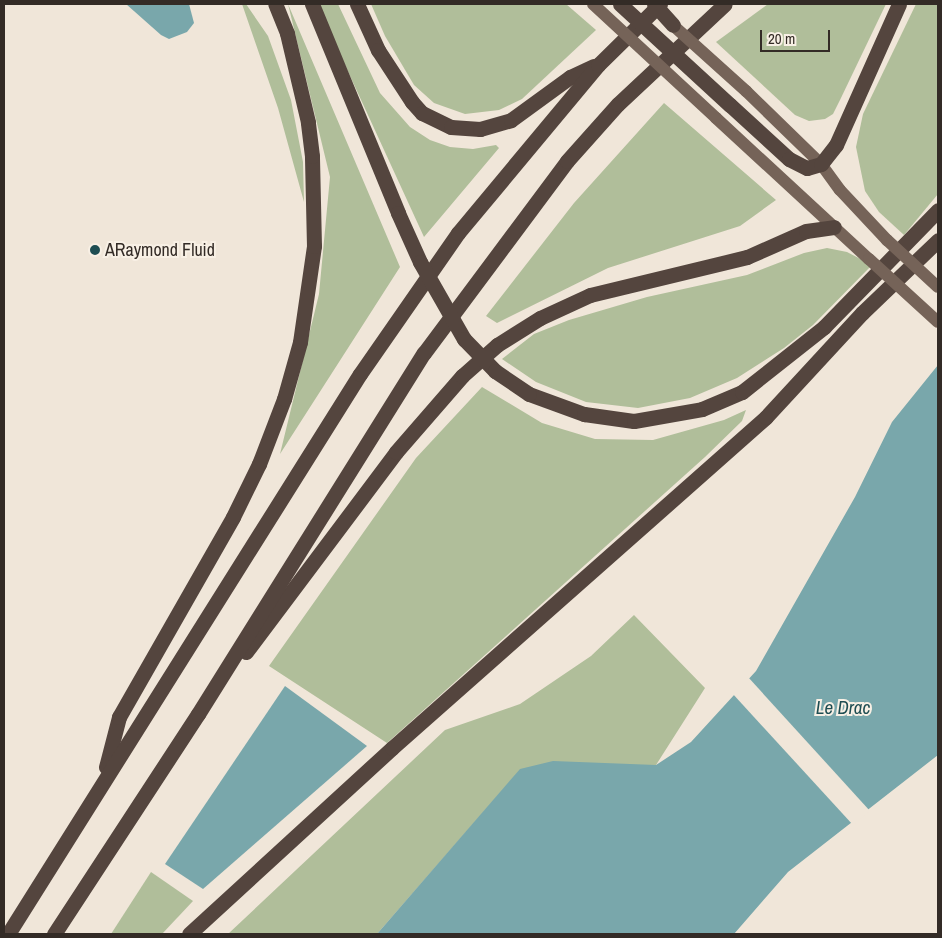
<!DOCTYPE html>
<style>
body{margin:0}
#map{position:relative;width:942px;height:938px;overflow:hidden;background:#f0e6d9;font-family:"Archivo Narrow",sans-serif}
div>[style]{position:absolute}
.green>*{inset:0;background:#b0be9a}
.water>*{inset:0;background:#79a7ab}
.pier>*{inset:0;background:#f0e6d9}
.major>*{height:12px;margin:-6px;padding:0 6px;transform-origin:6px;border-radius:6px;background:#756358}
.highway>*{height:15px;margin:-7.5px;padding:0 7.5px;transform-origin:7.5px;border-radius:7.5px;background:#54453e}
.major-bridge>*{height:12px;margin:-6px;padding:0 6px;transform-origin:6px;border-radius:6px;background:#756358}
.highway-bridge>*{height:15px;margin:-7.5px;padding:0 7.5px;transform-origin:7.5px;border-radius:7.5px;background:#54453e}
.dots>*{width:14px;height:14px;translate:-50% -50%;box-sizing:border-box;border:2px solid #f8f0e5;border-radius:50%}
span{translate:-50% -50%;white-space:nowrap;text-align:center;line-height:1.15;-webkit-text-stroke:4px #f8f0e5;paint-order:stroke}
.poi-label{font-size:18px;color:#332b26}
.left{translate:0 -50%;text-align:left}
.water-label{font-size:19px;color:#1e4d52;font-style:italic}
.frame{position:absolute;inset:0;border:5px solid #332b26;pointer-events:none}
.scale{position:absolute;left:760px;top:30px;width:70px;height:22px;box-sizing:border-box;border:2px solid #332b26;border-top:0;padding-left:6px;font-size:15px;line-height:18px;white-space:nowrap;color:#332b26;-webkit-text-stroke:4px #f8f0e5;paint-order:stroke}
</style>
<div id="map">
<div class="green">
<div style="clip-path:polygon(242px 4px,246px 4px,268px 36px,291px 100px,303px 162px,304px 202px,278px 108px)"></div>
<div style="clip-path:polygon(288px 4px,400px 267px,280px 454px,319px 294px,330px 177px)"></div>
<div style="clip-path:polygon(317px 4px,338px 4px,380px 93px,410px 127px,430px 140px,450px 147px,473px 149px,496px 145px,499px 148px,424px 237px)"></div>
<div style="clip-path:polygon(371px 4px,566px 4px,596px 30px,522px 99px,499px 110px,465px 114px,434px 103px,414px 85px,385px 36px)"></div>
<div style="clip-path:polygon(768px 4px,886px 4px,840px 100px,833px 114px,825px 119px,809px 121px,795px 115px,716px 42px)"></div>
<div style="clip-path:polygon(916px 4px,938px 4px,938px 194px,904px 235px,879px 212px,865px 191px,856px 147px,863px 114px)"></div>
<div style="clip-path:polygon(664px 103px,776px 200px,740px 226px,608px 268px,497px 323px,486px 316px,574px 203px)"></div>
<div style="clip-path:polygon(827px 248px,847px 252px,872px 265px,813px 325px,784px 348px,737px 378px,690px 398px,638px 408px,586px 402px,536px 382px,502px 359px,534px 334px,569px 320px,647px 297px,747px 275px,804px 253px)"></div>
<div style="clip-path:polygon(482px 387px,542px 423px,595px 439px,653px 440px,724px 420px,746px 410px,742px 421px,705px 457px,387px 743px,269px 666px,416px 458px)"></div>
<div style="clip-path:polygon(634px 615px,705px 688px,656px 765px,520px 770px,377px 934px,228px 934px,445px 730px,520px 704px,591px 656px)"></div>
<div style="clip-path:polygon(151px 872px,193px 901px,162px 934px,111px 934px)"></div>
</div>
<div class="water">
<div style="clip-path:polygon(126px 4px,189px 4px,194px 23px,187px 32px,169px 39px,161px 35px)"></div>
<div style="clip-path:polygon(938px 365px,938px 755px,788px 872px,734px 934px,377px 934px,520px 769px,553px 761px,656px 765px,691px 742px,756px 671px,855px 497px,892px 422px)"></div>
<div style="clip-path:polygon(285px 686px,367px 746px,203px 889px,165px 864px)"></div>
</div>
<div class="pier">
<div style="clip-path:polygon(748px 677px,870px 811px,853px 825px,732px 693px)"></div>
</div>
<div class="major">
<div style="left:746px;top:91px;width:105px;rotate:44.2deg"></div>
<div style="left:821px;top:164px;width:32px;rotate:54deg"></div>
<div style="left:840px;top:190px;width:69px;rotate:46.8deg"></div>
<div style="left:716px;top:118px;width:208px;rotate:42.7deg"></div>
</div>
<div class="highway">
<div style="left:312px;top:4px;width:226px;rotate:67.6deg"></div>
<div style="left:357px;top:4px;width:51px;rotate:65.5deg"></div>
<div style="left:378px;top:50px;width:62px;rotate:56.8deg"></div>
<div style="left:412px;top:102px;width:15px;rotate:48deg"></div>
<div style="left:422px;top:113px;width:32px;rotate:26deg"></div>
<div style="left:451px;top:127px;width:29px;rotate:4deg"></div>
<div style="left:480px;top:129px;width:32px;rotate:-16deg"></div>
<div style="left:511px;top:120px;width:73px;rotate:-36.1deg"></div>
<div style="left:570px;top:77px;width:26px;rotate:-25deg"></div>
<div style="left:730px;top:105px;width:80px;rotate:42.5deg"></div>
<div style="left:789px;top:159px;width:20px;rotate:27deg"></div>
<div style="left:807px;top:168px;width:15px;rotate:-16deg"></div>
<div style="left:821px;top:164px;width:24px;rotate:-52deg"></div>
<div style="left:836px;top:145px;width:154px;rotate:-65.9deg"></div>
<div style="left:529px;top:394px;width:59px;rotate:20deg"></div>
<div style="left:584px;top:414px;width:50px;rotate:8deg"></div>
<div style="left:634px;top:421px;width:69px;rotate:-10deg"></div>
<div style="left:702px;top:409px;width:43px;rotate:-23deg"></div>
<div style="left:742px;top:392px;width:105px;rotate:-38.4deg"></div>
<div style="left:824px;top:327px;width:163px;rotate:-45.7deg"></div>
<div style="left:246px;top:652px;width:250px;rotate:-53.1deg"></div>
<div style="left:396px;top:452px;width:101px;rotate:-49deg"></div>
<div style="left:462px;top:376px;width:47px;rotate:-41.5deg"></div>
<div style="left:497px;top:345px;width:51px;rotate:-32.1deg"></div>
<div style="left:540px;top:318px;width:55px;rotate:-24.7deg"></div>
<div style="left:590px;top:295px;width:162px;rotate:-13.6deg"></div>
<div style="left:747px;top:257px;width:64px;rotate:-23.8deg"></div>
<div style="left:806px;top:231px;width:28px;rotate:-8deg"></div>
<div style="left:106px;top:767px;width:52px;rotate:-75.4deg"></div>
<div style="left:119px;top:717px;width:230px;rotate:-60.3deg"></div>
<div style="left:233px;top:517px;width:59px;rotate:-63.9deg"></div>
<div style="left:259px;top:464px;width:70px;rotate:-69deg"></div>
<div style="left:284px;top:399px;width:59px;rotate:-74.3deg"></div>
<div style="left:300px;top:342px;width:97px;rotate:-81.7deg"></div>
<div style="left:314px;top:246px;width:90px;rotate:-91.3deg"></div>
<div style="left:312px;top:156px;width:34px;rotate:-97deg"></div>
<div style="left:308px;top:122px;width:91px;rotate:-103.3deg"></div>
<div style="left:287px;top:33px;width:31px;rotate:-112deg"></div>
<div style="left:8px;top:934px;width:661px;rotate:-57.85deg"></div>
<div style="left:360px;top:374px;width:172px;rotate:-55.2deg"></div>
<div style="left:458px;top:233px;width:219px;rotate:-50.2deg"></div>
<div style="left:598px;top:65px;width:87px;rotate:-44.5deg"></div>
<div style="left:54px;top:934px;width:263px;rotate:-56.8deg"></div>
<div style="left:198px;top:714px;width:426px;rotate:-58deg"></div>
<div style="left:424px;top:353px;width:239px;rotate:-53.3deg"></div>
<div style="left:567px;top:161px;width:76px;rotate:-48.2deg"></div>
<div style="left:618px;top:104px;width:146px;rotate:-43.1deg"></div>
<div style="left:189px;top:934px;width:275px;rotate:-42.5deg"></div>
<div style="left:392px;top:748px;width:499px;rotate:-41.5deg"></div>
<div style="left:766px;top:417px;width:142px;rotate:-47.3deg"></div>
<div style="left:862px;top:313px;width:105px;rotate:-43.8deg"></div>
</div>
<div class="major-bridge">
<div style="left:593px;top:4px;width:168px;rotate:42.8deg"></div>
<div style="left:666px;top:19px;width:108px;rotate:42deg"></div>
<div style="left:887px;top:240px;width:69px;rotate:42.7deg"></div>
<div style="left:869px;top:259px;width:93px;rotate:42.4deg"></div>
</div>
<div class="highway-bridge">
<div style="left:620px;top:4px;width:149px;rotate:42.6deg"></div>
<div style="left:654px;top:4px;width:28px;rotate:48deg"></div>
<div style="left:398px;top:213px;width:54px;rotate:65.8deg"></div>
<div style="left:420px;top:262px;width:89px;rotate:60.3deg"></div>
<div style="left:464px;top:339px;width:45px;rotate:45.9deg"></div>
<div style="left:495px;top:371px;width:41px;rotate:34.1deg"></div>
</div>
<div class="dots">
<div style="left:95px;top:250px;background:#1e4d52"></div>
</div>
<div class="poi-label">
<span class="left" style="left:105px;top:250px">ARaymond Fluid</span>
</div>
<div class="water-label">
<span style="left:843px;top:708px">Le Drac</span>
</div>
<div class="frame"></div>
<div class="scale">20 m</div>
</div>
